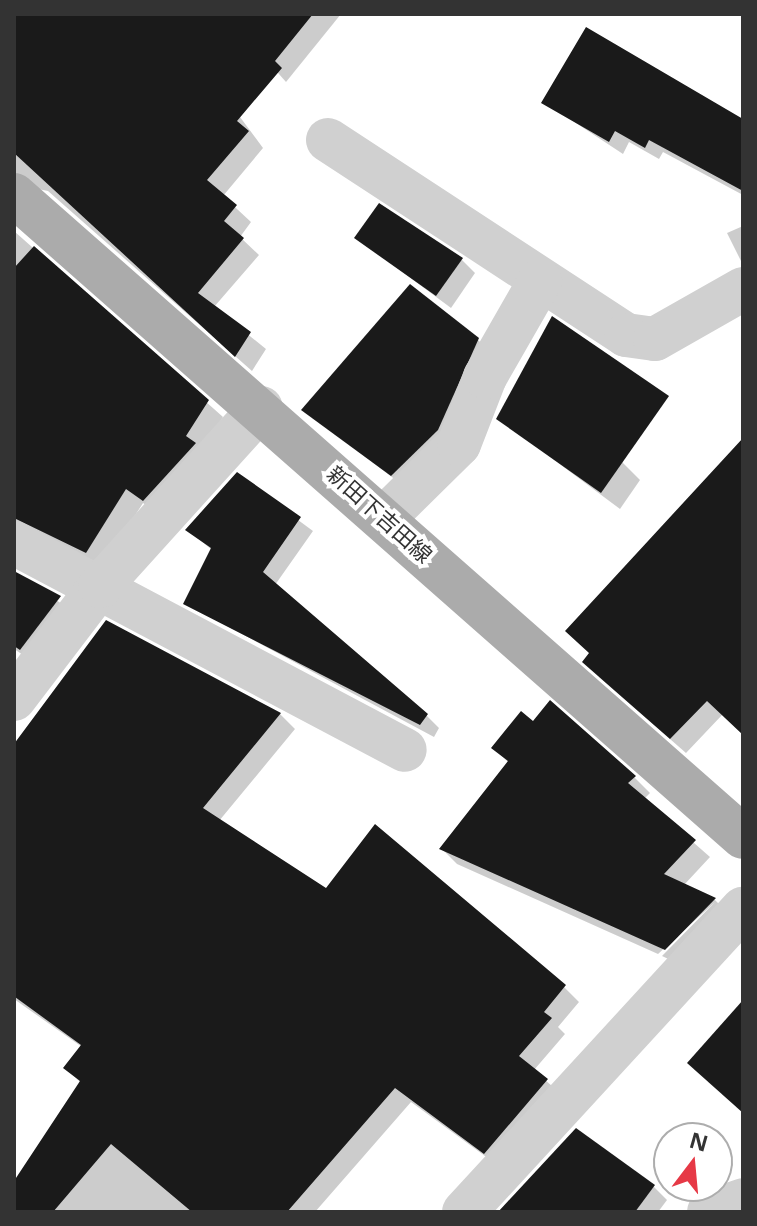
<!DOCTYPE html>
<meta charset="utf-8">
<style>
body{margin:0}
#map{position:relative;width:757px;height:1226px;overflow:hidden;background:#fff;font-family:"Open Sans","Noto Sans JP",sans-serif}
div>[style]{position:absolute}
.shadow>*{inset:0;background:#0003}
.building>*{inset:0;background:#1a1a1a}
.minor>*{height:44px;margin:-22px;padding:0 22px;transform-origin:22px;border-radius:22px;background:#d0d0d0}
.major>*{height:44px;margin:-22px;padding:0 22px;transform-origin:22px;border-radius:22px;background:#ababab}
span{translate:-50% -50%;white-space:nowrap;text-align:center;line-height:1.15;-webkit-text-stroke:8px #fff;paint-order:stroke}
.street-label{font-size:22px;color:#333}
.frame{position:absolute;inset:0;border:16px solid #333;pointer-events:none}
.north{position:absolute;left:653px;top:1122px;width:80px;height:80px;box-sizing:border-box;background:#fff;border:2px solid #adadad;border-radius:50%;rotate:16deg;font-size:22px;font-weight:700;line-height:32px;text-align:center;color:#333}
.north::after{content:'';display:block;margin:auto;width:28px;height:36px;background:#e63946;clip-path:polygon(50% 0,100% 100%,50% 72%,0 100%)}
</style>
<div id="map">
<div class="shadow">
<div style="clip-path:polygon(75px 14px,121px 14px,240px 117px,263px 148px,223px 196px,251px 222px,240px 237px,259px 255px,214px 307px,266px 349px,252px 371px,48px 191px,23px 186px,14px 192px,14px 66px)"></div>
<div style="clip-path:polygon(226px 14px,341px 14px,286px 82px)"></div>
<div style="clip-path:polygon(544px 102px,743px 119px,743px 195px,663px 152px,659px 159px,629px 142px,623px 154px)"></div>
<div style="clip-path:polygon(743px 226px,743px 265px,727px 233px)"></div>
<div style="clip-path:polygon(14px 231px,223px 417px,160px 515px,143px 503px,102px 567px,14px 542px)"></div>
<div style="clip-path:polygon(357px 238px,462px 260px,475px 273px,451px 308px)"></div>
<div style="clip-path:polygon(477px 339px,490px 352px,450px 443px,405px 487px,304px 410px)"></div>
<div style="clip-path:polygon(498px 418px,622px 462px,640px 480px,620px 509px)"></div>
<div style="clip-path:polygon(237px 475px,313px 531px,275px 585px,426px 715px,439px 728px,434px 737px,186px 604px,212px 550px,188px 530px)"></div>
<div style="clip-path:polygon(14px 571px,75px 613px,37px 664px,14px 649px)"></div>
<div style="clip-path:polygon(743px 572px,743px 733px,723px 714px,686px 753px,599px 677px)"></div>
<div style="clip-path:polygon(106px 622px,280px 714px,295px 729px,219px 821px,326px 891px,564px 987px,579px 1002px,558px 1027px,565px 1034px,534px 1070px,562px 1095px,500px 1167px,411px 1102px,315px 1212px,14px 1212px,14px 1185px,81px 1083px,66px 1068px,82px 1047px,14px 999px,14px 744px)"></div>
<div style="clip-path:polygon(533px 723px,634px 777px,650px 793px,644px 799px,710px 857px,684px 885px,715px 900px,730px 915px,681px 965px,662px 956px,715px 902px,658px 954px,457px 864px,441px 848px,509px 763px,494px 748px)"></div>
<div style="clip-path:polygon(576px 1130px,654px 1187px,667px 1200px,658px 1212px,498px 1212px)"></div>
</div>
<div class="building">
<div style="clip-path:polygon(14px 14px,313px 14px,275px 61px,282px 68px,237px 121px,249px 131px,207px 180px,237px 205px,224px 221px,244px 238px,198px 293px,251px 332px,235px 357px,14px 153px)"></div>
<div style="clip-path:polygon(586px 27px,743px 119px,743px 191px,649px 140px,645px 148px,615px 131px,609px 142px,541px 103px)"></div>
<div style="clip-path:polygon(379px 203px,463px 258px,436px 296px,354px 238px)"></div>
<div style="clip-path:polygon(34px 246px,209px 400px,186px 436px,196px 443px,143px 501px,126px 489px,86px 553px,14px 518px,14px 268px)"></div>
<div style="clip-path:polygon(410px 284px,479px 338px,438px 430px,391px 476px,301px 410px)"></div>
<div style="clip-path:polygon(552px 316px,669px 396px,601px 493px,496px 419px)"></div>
<div style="clip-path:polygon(743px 438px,743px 735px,707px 701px,670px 739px,582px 662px,589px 653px,565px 631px)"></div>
<div style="clip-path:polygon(237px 472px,301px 517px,263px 572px,428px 714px,420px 725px,183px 604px,211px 548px,185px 530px)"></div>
<div style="clip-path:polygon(14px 571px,61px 596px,20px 650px,14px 646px)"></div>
<div style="clip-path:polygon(106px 620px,281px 713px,203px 808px,326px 888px,375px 824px,566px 985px,544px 1012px,552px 1018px,519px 1056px,548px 1079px,484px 1154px,395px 1088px,287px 1212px,192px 1212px,111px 1144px,53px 1212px,14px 1212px,14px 1181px,80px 1081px,63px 1068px,81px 1045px,15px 997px,14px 744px)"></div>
<div style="clip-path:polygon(550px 700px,636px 776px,628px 783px,696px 840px,664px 874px,716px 898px,665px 950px,439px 849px,508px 761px,491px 748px,521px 711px,533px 721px)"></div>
<div style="clip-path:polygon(743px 1000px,743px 1113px,687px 1063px)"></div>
<div style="clip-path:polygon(576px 1128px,655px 1185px,635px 1212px,498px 1212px)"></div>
</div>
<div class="minor">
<div style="left:328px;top:140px;width:356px;rotate:33.2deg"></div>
<div style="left:626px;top:335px;width:29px;rotate:8deg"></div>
<div style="left:655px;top:339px;width:101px;rotate:-29.6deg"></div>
<div style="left:384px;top:518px;width:105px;rotate:-44.6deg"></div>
<div style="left:459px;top:444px;width:72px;rotate:-68.8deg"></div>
<div style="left:485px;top:377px;width:111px;rotate:-60.2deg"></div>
<div style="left:14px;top:543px;width:442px;rotate:27.9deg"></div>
<div style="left:14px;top:699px;width:142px;rotate:-52.7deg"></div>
<div style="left:100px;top:586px;width:240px;rotate:-47.9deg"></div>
<div style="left:464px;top:1212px;width:412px;rotate:-47.4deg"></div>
<div style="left:709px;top:1212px;width:36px;rotate:-19deg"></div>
</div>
<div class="major">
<div style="left:14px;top:195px;width:971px;rotate:41.37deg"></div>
</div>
<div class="street-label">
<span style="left:380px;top:514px;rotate:42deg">新田下吉田線</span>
</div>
<div class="frame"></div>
<div class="north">N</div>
</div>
